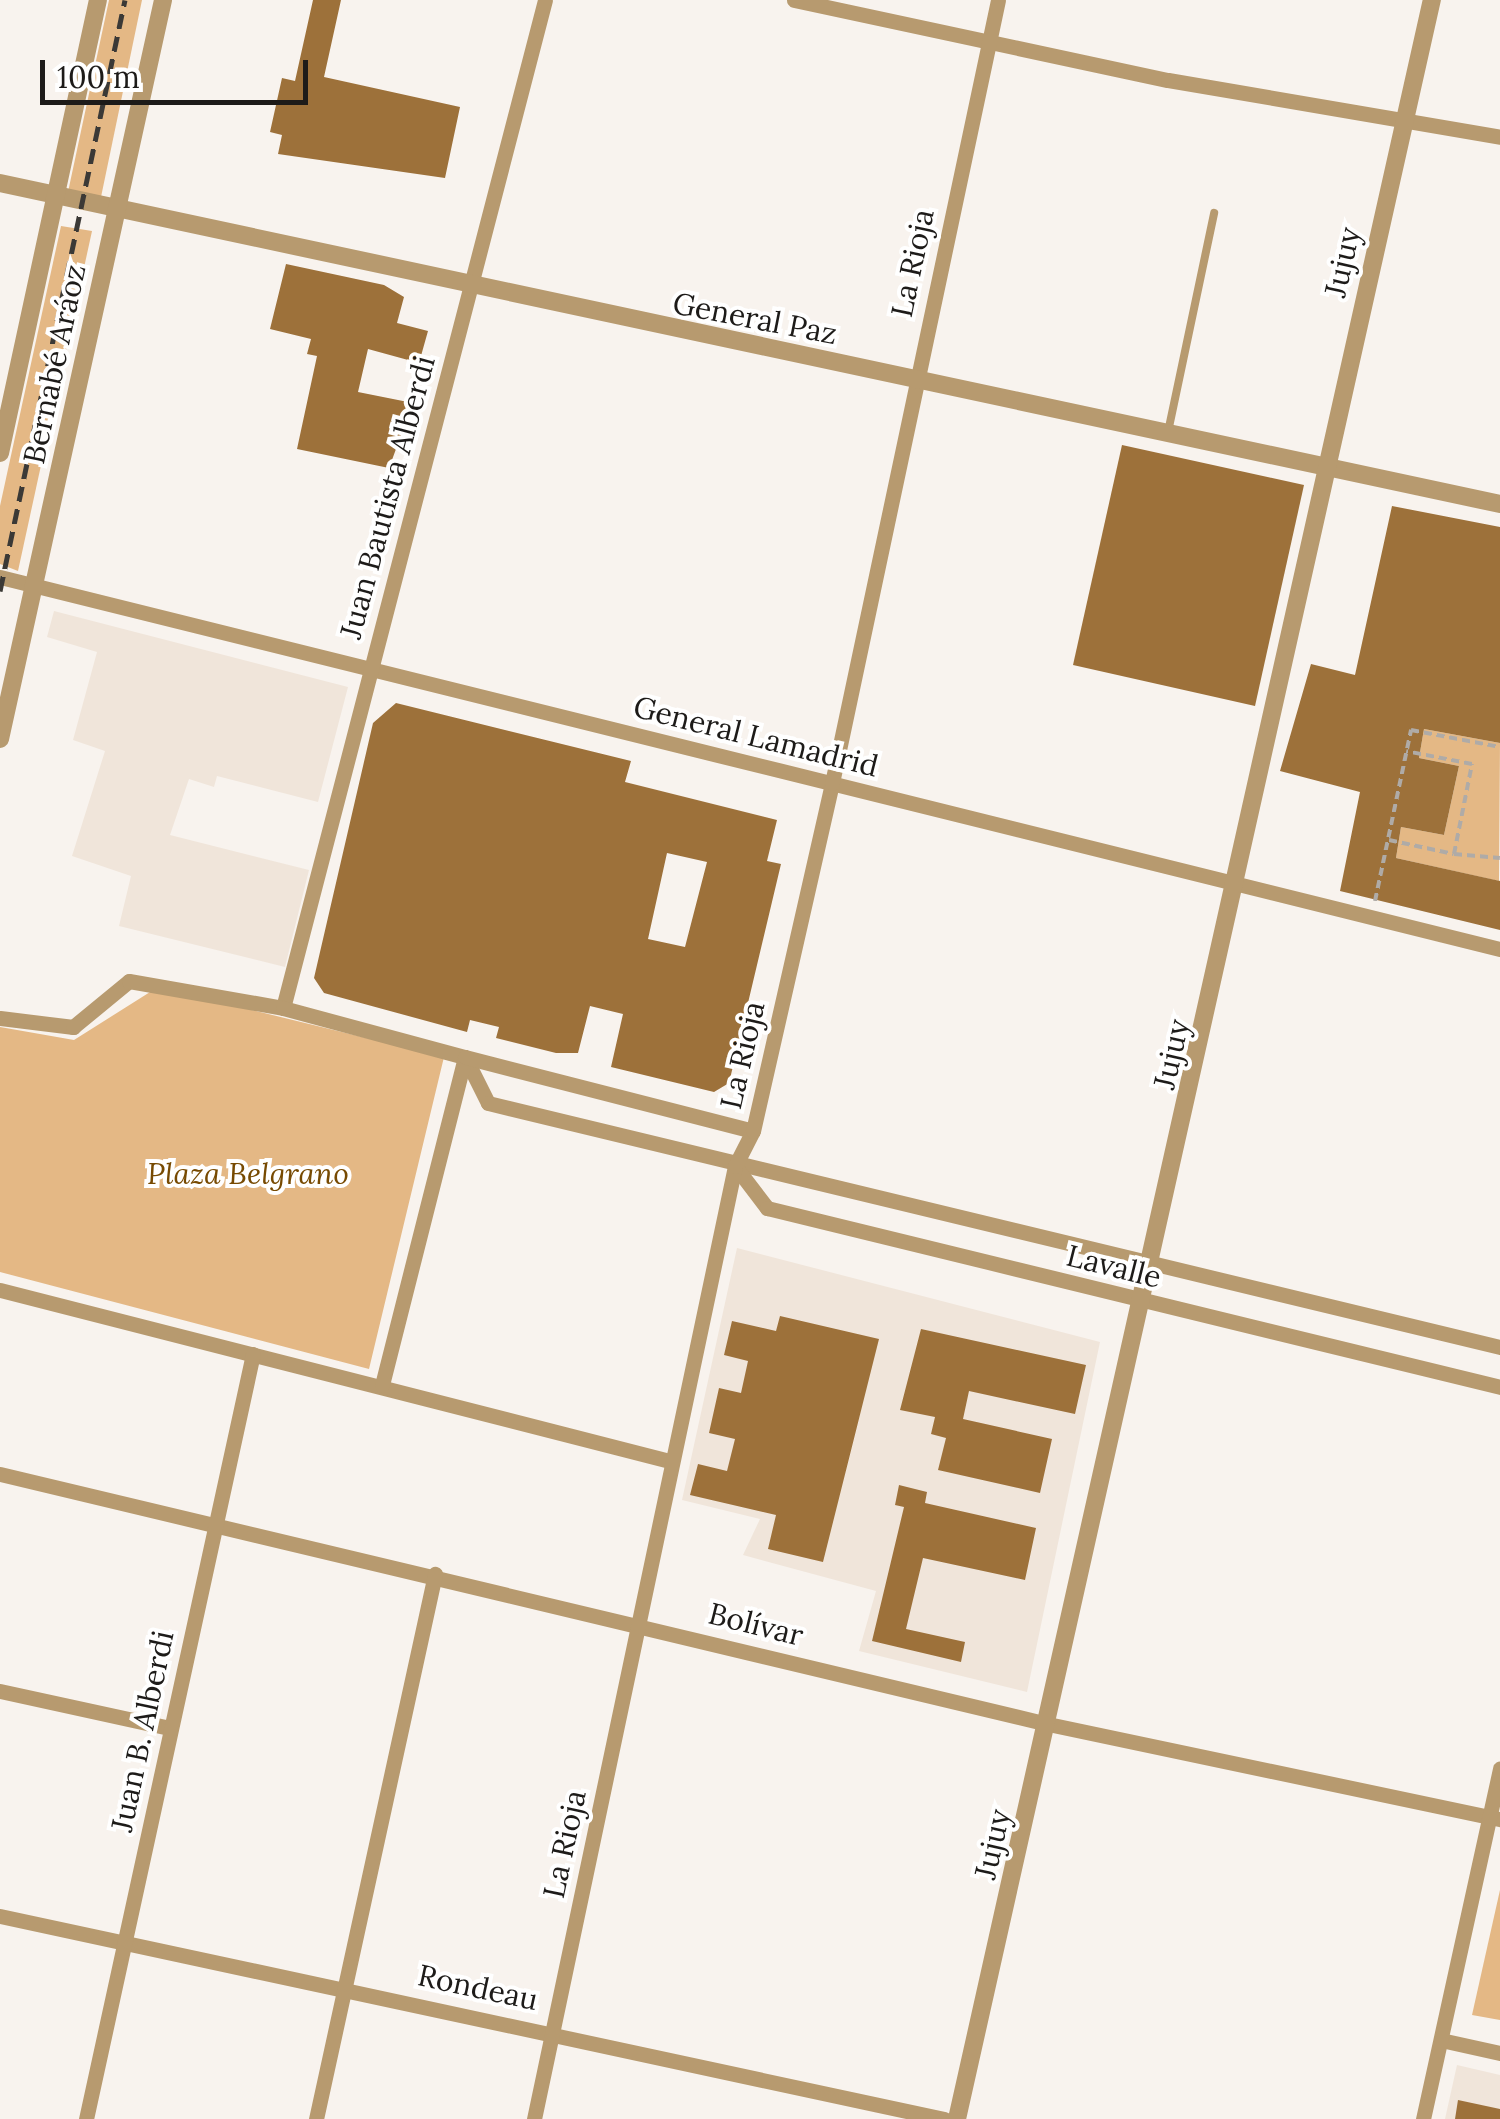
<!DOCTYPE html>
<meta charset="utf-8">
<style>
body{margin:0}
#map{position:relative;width:1500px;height:2119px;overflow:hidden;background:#f8f3ee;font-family:Lora,serif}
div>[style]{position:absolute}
.built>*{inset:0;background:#f0e5da}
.green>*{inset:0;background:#e4b885}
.building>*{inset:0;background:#9d713a}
.path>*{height:4px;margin-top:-2px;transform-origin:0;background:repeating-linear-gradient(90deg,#afaba7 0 8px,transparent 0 13px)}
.service>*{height:8px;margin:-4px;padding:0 4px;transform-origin:4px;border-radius:4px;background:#b79a6f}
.minor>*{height:15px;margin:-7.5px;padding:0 7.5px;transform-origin:7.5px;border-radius:7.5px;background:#b79a6f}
.tertiary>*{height:18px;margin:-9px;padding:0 9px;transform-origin:9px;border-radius:9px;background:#b79a6f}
.rail>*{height:5px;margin-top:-2.5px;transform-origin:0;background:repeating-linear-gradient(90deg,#3b3936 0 15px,transparent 0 23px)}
span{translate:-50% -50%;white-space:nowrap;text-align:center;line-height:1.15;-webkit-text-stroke:8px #fff;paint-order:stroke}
.street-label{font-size:30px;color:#1d1b19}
.park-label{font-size:30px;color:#774a02;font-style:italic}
.scale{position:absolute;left:40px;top:60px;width:268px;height:45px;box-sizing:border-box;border:5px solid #1d1b19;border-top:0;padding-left:12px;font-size:30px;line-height:35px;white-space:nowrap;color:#1d1b19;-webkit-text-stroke:8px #fff;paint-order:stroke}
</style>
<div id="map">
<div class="built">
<div style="clip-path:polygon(54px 611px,348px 687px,318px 802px,217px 776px,214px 787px,189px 779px,170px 835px,309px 870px,285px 967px,119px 926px,131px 876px,72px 856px,105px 751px,73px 740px,97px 652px,47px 637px)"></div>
<div style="clip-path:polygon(737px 1248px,1100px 1342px,1027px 1692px,859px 1651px,876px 1591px,743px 1555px,760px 1519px,682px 1500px)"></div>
<div style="clip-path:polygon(1457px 2065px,1500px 2075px,1500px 2119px,1445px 2119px)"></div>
</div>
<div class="green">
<div style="clip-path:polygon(109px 0,142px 0,101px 197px,68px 192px)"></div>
<div style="clip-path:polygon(61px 226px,92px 231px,18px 571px,0 564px,0 506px)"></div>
<div style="clip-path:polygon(1424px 729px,1500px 743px,1499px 881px,1396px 858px,1401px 827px,1444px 835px,1459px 766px,1419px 758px)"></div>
<div style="clip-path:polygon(158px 987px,444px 1057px,369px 1369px,0 1272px,0 1027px,74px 1040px)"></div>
<div style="clip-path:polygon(1500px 1890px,1500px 2020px,1472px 2015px)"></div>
</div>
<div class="building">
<div style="clip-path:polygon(313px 0,341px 0,324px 77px,460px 107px,445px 178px,278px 154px,282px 135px,270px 132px,282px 78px,295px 81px)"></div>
<div style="clip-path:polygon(286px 264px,384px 285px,404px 297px,397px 323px,428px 331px,419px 363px,368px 349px,358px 392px,413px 403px,389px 468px,297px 449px,317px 356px,307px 354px,311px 339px,270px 329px)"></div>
<div style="clip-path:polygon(1122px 445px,1304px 485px,1255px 706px,1073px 665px)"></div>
<div style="clip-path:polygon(1392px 506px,1500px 527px,1500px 743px,1424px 729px,1419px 758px,1459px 766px,1444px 835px,1401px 827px,1396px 858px,1500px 881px,1500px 930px,1340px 891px,1360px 792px,1280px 771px,1311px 664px,1355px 675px)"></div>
<div style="clip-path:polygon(evenodd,396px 703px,631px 761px,625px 782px,777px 820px,767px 861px,781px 864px,729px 1083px,714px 1092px,611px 1067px,623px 1014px,590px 1006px,578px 1053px,556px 1053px,496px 1038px,499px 1027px,470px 1020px,467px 1032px,324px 993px,314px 978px,373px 723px,396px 703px,667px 853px,707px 862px,685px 947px,648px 939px,667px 853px)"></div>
<div style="clip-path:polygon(780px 1316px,879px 1339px,823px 1562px,768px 1549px,776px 1515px,690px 1495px,698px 1464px,727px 1471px,735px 1439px,709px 1433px,719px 1388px,741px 1393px,748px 1361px,724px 1355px,732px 1321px,776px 1331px)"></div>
<div style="clip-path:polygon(921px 1329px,1086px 1365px,1075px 1414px,969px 1391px,963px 1419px,1052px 1439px,1040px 1493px,938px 1470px,946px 1438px,931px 1434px,935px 1417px,900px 1410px)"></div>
<div style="clip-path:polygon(899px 1485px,927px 1492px,925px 1503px,1036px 1528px,1025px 1580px,923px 1558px,906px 1629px,965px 1642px,961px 1662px,872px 1641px,904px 1507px,895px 1505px)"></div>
<div style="clip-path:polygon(1458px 2100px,1500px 2109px,1500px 2119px,1455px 2119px)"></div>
</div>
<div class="path">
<div style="left:1389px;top:840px;width:66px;rotate:12.2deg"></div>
<div style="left:1454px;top:854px;width:92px;rotate:-78.7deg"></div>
<div style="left:1472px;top:764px;width:67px;rotate:-168.9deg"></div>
<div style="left:1454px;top:854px;width:46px;rotate:5deg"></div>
<div style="left:1375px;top:901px;width:175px;rotate:-78.1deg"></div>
<div style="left:1411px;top:730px;width:91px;rotate:10.8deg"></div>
</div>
<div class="service">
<div style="left:1168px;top:432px;width:224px;rotate:-78.1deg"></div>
</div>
<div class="minor">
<div style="left:794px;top:0;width:382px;rotate:12.1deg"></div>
<div style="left:1168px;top:80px;width:337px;rotate:9.7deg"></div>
<div style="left:0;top:577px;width:1545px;rotate:13.93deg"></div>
<div style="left:283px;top:1008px;width:1041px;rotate:-75.43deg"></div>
<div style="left:0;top:1018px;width:74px;rotate:7deg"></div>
<div style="left:73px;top:1027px;width:72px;rotate:-39.4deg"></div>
<div style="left:129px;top:981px;width:156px;rotate:9.9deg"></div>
<div style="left:283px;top:1008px;width:188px;rotate:15.1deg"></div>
<div style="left:465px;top:1057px;width:51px;rotate:63.4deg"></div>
<div style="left:488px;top:1103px;width:1041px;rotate:13.56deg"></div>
<div style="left:735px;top:1166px;width:53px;rotate:52.7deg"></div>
<div style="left:767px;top:1208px;width:755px;rotate:13.72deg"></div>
<div style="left:0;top:1290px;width:691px;rotate:14.32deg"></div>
<div style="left:382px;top:1385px;width:338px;rotate:-75.8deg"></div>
<div style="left:465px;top:1057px;width:297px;rotate:14.4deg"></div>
<div style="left:0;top:1474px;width:1077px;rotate:13.42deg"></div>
<div style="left:1048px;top:1724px;width:462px;rotate:11.9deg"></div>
<div style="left:0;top:1691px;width:173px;rotate:12.3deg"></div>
<div style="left:0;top:1916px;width:966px;rotate:12.14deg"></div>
<div style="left:1441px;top:2040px;width:60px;rotate:12.4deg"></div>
<div style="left:86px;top:2119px;width:783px;rotate:-77.69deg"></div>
<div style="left:316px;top:2119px;width:558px;rotate:-77.68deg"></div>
<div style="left:534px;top:2119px;width:974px;rotate:-78.09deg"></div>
<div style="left:735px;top:1166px;width:39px;rotate:-63deg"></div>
<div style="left:753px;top:1131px;width:357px;rotate:-77.2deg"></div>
<div style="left:832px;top:783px;width:800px;rotate:-78.03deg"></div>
<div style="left:1423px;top:2119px;width:359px;rotate:-77.6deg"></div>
</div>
<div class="tertiary">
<div style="left:0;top:183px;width:1534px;rotate:12.08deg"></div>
<div style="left:0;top:453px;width:463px;rotate:-77.8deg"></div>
<div style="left:0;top:739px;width:757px;rotate:-77.56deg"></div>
<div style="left:957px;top:2119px;width:2172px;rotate:-77.37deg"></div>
</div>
<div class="rail">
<div style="left:0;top:591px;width:604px;rotate:-78.06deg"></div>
</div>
<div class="street-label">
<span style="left:1342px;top:262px;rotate:-77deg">Jujuy</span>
<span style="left:912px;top:263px;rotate:-78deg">La Rioja</span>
<span style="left:755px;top:318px;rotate:11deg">General Paz</span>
<span style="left:54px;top:364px;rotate:-78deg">Bernabé Aráoz</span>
<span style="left:387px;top:497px;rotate:-75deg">Juan Bautista Alberdi</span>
<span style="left:756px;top:736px;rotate:14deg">General Lamadrid</span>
<span style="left:1171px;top:1054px;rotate:-77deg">Jujuy</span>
<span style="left:742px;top:1055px;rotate:-77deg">La Rioja</span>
<span style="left:1114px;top:1266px;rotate:14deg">Lavalle</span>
<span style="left:756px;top:1624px;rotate:14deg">Bolívar</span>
<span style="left:142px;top:1731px;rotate:-78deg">Juan B. Alberdi</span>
<span style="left:564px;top:1844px;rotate:-78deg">La Rioja</span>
<span style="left:992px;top:1844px;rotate:-77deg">Jujuy</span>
<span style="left:478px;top:1987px;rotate:12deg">Rondeau</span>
</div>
<div class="park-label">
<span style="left:248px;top:1173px">Plaza Belgrano</span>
</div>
<div class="scale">100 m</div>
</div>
